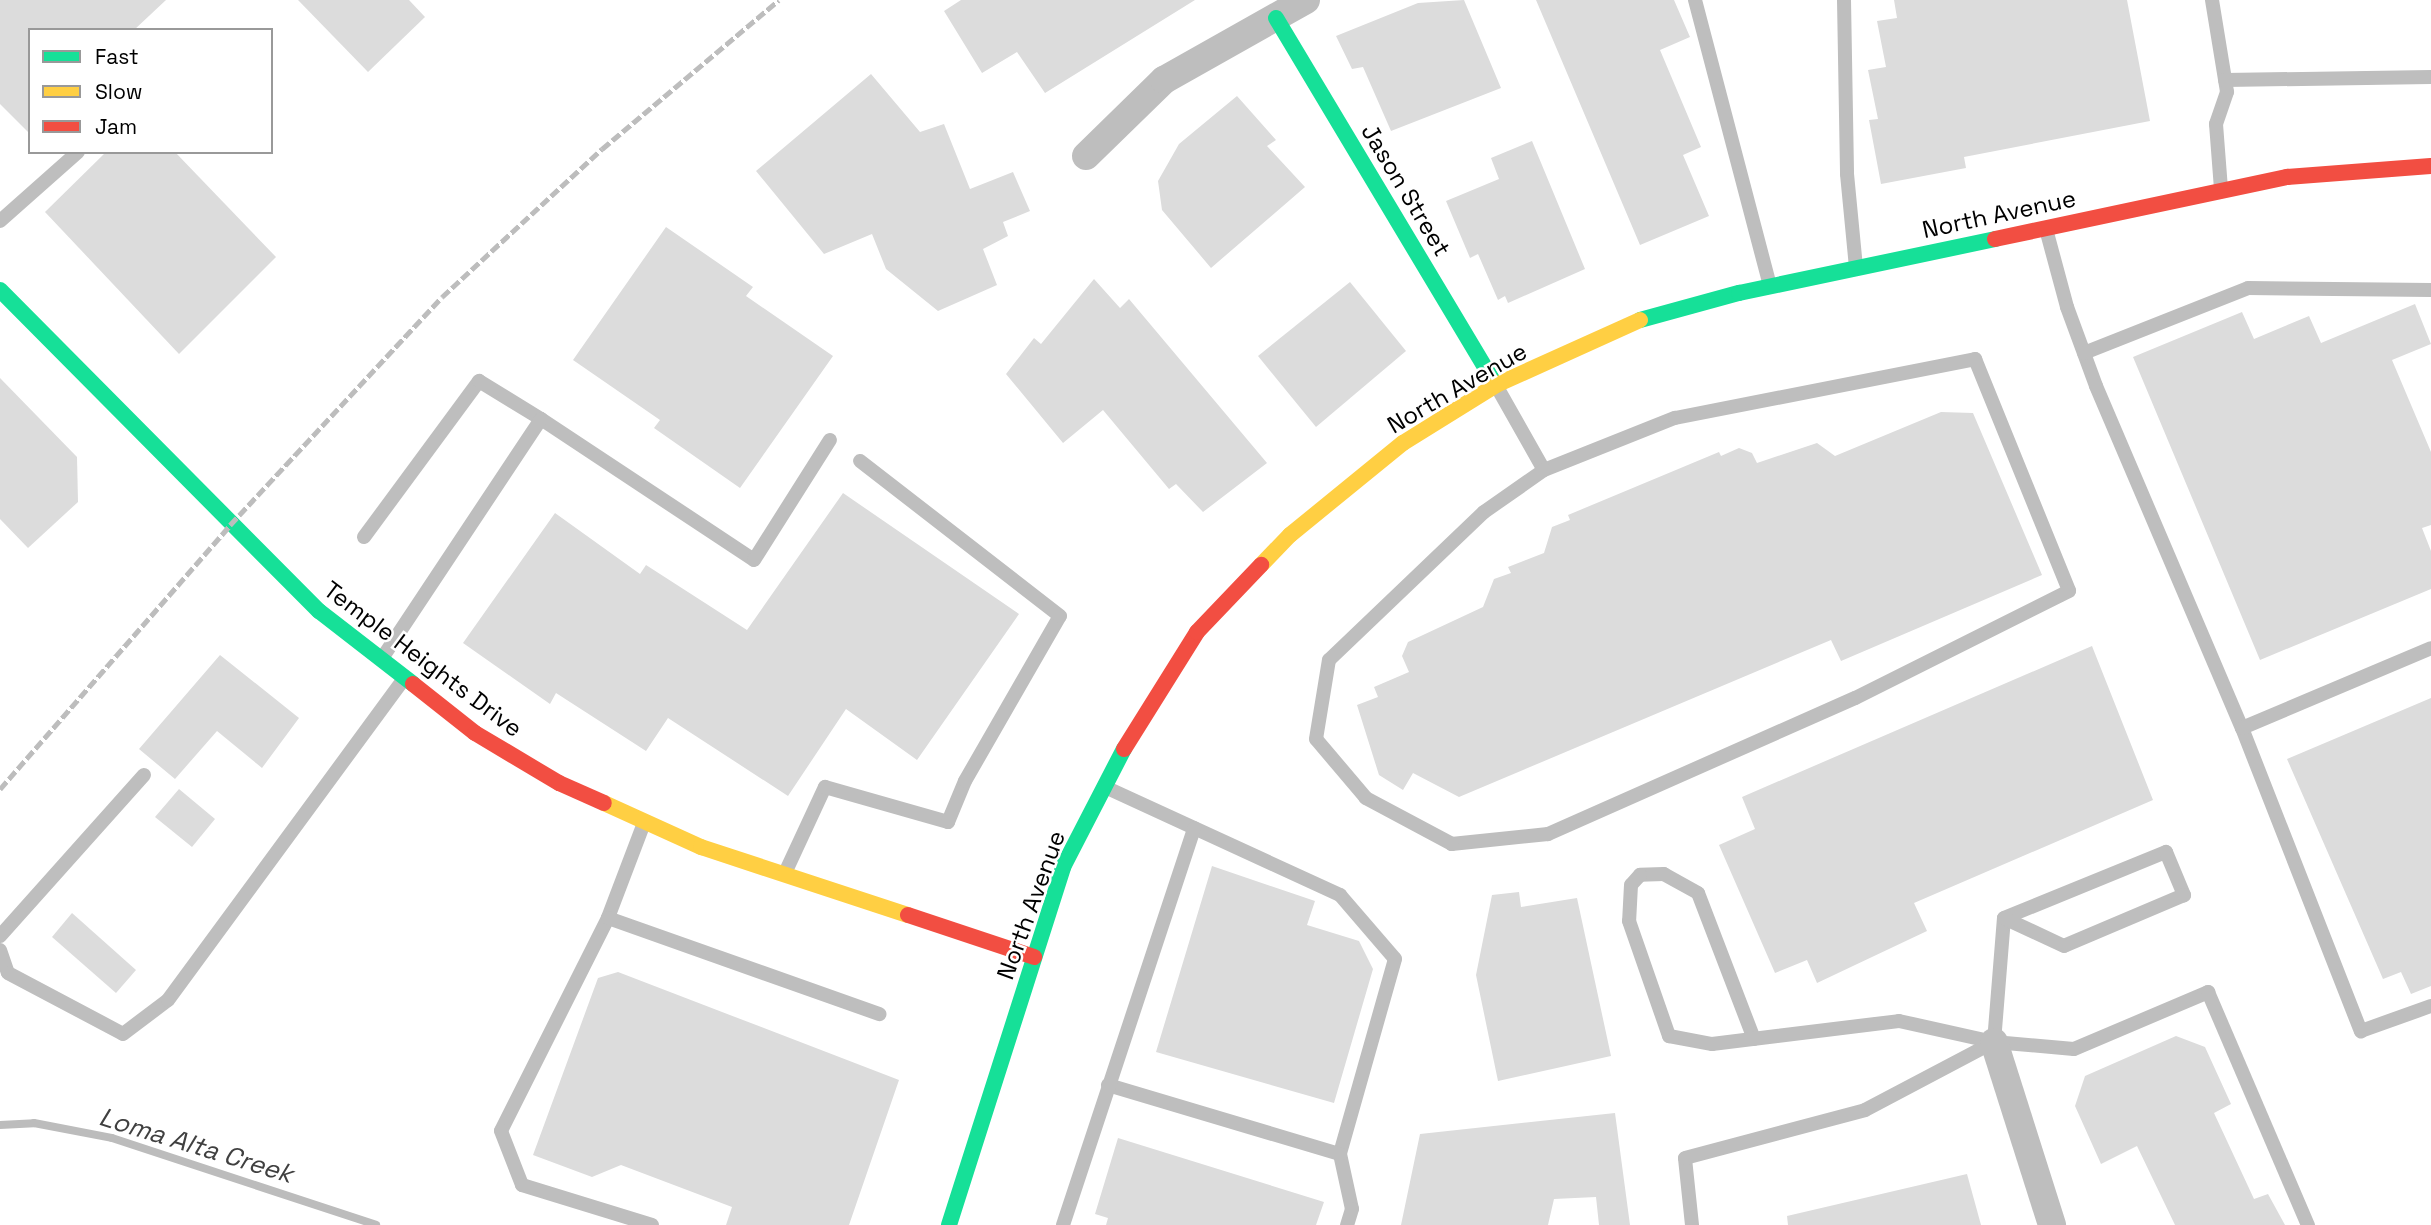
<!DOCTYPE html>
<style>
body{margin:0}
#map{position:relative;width:2431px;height:1225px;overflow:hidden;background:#fff;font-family:"Space Grotesk",sans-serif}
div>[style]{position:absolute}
.stream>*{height:8px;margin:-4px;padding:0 4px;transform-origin:4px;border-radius:4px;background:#bcbcbc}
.building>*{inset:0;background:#dcdcdc}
.lane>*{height:14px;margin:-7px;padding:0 7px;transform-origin:7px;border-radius:7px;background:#bebebe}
.street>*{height:28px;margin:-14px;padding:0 14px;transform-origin:14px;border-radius:14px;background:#bebebe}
.fast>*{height:16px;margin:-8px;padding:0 8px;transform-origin:8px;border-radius:8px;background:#16e098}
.slow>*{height:16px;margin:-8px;padding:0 8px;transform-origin:8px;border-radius:8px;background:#ffcf43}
.jam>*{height:16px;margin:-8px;padding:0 8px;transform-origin:8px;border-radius:8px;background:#f24e42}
.rail>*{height:5px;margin-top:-2.5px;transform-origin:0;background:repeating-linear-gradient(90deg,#bdbdbd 0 10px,transparent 0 13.5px)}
span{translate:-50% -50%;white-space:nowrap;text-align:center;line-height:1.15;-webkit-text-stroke:5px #fff;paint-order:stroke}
.street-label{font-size:24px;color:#000}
.water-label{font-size:26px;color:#404040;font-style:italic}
.legend{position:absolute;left:28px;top:28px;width:245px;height:126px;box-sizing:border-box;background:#fff;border:2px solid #999;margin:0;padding:9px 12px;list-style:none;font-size:21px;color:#000}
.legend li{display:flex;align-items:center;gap:14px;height:35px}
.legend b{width:35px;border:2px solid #999}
</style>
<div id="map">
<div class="stream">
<div style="left:0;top:1125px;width:34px;rotate:-3deg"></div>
<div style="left:34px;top:1123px;width:79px;rotate:10.9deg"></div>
<div style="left:112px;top:1138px;width:278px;rotate:18.2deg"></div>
</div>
<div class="building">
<div style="clip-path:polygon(0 0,166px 0,134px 30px,30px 30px,30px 134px,0 104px)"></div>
<div style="clip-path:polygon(298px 0,409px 0,425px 17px,368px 72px)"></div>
<div style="clip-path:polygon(961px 0,1195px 0,1045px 93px,1017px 52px,982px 73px,944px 11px)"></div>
<div style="clip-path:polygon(1464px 0,1501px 88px,1391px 131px,1363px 67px,1352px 69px,1336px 36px,1418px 3px)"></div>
<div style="clip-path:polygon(1536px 0,1674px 0,1690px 37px,1660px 50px,1701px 147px,1683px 155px,1709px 216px,1640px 245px)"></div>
<div style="clip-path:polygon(1894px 0,2127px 0,2150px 121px,1964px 157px,1966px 168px,1881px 184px,1869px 120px,1878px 119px,1868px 70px,1886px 67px,1877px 21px,1897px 18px)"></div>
<div style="clip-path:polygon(871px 74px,920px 132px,944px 124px,970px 189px,1013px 172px,1030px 211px,1003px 222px,1008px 236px,983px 249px,997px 285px,938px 311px,886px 269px,872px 234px,824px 254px,756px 171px)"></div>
<div style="clip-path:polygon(1237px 96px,1276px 140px,1267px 146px,1305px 187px,1211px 268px,1162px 210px,1158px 181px,1179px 144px)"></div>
<div style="clip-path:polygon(1532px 141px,1585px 269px,1508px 303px,1505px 296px,1498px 300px,1478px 254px,1470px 258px,1446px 201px,1499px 179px,1491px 158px)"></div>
<div style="clip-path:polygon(106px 152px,175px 152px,276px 257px,179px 354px,45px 212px)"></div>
<div style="clip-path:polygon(666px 227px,753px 287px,746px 296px,833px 356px,740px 488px,654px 428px,660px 420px,573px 360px)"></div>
<div style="clip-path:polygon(1094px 279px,1120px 308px,1129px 299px,1267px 463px,1203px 512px,1176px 484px,1169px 489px,1103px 410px,1063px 443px,1006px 374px,1034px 338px,1041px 344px)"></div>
<div style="clip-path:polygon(1350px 282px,1406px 351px,1316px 427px,1258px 356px)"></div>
<div style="clip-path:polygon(2415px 304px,2431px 344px,2392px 360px,2431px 452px,2431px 525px,2422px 528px,2431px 551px,2431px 589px,2260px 660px,2133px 357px,2242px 312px,2254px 339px,2309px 316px,2321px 343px)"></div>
<div style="clip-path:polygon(0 378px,77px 457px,78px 502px,28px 548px,0 519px)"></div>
<div style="clip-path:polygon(1941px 412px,1973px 413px,2042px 575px,1841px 661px,1831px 640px,1459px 797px,1413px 773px,1403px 790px,1379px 775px,1357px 705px,1378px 697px,1374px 687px,1409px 672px,1402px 656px,1408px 642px,1483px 607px,1494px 579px,1511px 573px,1508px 567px,1544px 553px,1552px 527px,1570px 520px,1568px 515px,1719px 452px,1721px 456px,1739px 448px,1752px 453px,1757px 463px,1817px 443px,1835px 456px)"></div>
<div style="clip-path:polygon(843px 493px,1019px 614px,917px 760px,846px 709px,788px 796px,668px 718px,646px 751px,556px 693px,550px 704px,463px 643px,555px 513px,640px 574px,646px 565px,747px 630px)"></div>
<div style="clip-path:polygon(2092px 646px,2153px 800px,1914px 903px,1927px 931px,1817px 983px,1807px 960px,1775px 973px,1719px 845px,1755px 829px,1742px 797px)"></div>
<div style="clip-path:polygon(220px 655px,299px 718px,262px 768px,217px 731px,175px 779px,139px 749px)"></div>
<div style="clip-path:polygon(2431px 698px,2431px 986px,2411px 994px,2401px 972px,2383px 979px,2287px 759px)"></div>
<div style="clip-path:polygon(179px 789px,215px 819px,192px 847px,155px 817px)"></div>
<div style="clip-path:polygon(1212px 866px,1315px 901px,1307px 925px,1359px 941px,1373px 969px,1334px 1103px,1156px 1052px)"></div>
<div style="clip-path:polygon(1519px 892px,1521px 907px,1577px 898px,1611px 1056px,1498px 1081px,1476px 975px,1492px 895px)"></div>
<div style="clip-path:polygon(72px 913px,136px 970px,116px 993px,52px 937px)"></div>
<div style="clip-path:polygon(618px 972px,899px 1080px,849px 1225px,726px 1225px,732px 1207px,621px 1165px,592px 1177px,533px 1155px,598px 978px)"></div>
<div style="clip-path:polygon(2176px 1036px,2205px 1047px,2231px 1104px,2214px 1113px,2254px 1199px,2268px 1194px,2285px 1225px,2175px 1225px,2137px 1146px,2101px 1164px,2075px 1106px,2085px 1076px)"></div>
<div style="clip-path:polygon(1615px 1113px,1630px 1225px,1599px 1225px,1596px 1197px,1554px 1199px,1548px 1225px,1401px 1225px,1420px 1134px)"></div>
<div style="clip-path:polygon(1118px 1138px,1324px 1202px,1316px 1225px,1106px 1225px,1108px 1218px,1095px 1214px)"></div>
<div style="clip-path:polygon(1967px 1174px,1981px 1225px,1788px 1225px,1787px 1216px)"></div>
</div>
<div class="lane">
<div style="left:1695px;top:0;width:295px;rotate:75.3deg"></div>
<div style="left:1844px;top:0;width:174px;rotate:89deg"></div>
<div style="left:1847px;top:174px;width:93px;rotate:84.5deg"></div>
<div style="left:2212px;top:0;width:93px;rotate:80.7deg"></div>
<div style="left:2227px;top:92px;width:34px;rotate:109deg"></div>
<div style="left:2216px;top:124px;width:65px;rotate:85.6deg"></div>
<div style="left:2225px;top:80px;width:206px;rotate:-0.8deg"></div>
<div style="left:0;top:221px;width:104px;rotate:-41.5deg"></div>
<div style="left:2046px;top:229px;width:81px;rotate:74.9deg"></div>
<div style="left:2067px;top:307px;width:84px;rotate:69.8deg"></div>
<div style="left:2096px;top:386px;width:372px;rotate:66.9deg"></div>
<div style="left:2242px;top:728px;width:326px;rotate:68.6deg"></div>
<div style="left:2361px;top:1031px;width:74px;rotate:-19.7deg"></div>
<div style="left:2084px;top:353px;width:176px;rotate:-21.6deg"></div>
<div style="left:2248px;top:288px;width:183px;rotate:0.6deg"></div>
<div style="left:1497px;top:387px;width:95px;rotate:60.5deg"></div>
<div style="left:1544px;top:470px;width:141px;rotate:-21.7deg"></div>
<div style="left:1675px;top:418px;width:306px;rotate:-11.1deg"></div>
<div style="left:1975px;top:359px;width:250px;rotate:67.9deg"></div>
<div style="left:2069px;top:591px;width:239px;rotate:153.4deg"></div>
<div style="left:1855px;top:698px;width:336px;rotate:156.1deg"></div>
<div style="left:1548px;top:834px;width:97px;rotate:174.1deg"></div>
<div style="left:1452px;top:844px;width:98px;rotate:-151.9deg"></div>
<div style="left:1366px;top:798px;width:77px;rotate:-130.3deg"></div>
<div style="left:1316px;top:739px;width:80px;rotate:-80.7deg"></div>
<div style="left:1329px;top:660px;width:214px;rotate:-43.7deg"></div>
<div style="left:1484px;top:512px;width:73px;rotate:-35deg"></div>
<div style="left:541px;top:419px;width:255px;rotate:33.5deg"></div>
<div style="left:754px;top:560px;width:142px;rotate:-57.7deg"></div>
<div style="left:364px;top:537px;width:194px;rotate:-53.6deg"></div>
<div style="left:479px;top:381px;width:73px;rotate:31.5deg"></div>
<div style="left:541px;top:419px;width:287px;rotate:123.6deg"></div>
<div style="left:2242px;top:728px;width:205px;rotate:-22.9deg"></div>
<div style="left:1105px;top:787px;width:259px;rotate:24.7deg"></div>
<div style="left:1340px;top:895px;width:84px;rotate:49.3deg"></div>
<div style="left:1395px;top:959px;width:203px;rotate:105.8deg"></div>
<div style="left:1340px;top:1154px;width:56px;rotate:77.7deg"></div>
<div style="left:1352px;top:1209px;width:17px;rotate:107deg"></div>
<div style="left:644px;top:823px;width:102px;rotate:110.8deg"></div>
<div style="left:608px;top:918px;width:238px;rotate:116.7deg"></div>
<div style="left:501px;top:1131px;width:58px;rotate:68.7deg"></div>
<div style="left:522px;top:1185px;width:136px;rotate:17.1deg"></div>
<div style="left:785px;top:873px;width:95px;rotate:-65.1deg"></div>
<div style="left:825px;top:787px;width:128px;rotate:15.9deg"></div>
<div style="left:948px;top:822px;width:44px;rotate:-67.5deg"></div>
<div style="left:965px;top:781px;width:190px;rotate:-60.1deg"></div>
<div style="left:1060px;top:616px;width:253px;rotate:-142.2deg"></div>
<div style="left:608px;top:918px;width:288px;rotate:19.5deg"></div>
<div style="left:0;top:936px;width:216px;rotate:-48.2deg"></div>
<div style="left:0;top:950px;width:24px;rotate:71deg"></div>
<div style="left:8px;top:973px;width:130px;rotate:27.9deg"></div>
<div style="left:123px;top:1034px;width:56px;rotate:-37.1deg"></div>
<div style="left:168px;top:1000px;width:398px;rotate:-53.7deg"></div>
<div style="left:1754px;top:1039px;width:156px;rotate:-111deg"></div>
<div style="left:1698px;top:893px;width:39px;rotate:-151deg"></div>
<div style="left:1664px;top:874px;width:24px;rotate:178deg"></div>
<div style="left:1640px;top:875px;width:13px;rotate:132deg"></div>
<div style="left:1631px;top:885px;width:36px;rotate:93deg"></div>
<div style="left:1629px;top:921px;width:122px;rotate:70.8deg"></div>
<div style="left:1669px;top:1036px;width:44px;rotate:10.5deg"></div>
<div style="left:1712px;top:1044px;width:188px;rotate:-7deg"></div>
<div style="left:1899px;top:1021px;width:97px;rotate:12.5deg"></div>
<div style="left:1994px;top:1042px;width:80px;rotate:5deg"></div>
<div style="left:2074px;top:1049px;width:146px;rotate:-23deg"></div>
<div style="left:2208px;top:992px;width:254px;rotate:66.8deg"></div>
<div style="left:1994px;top:1042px;width:124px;rotate:-85.4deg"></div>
<div style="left:2004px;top:918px;width:175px;rotate:-22.2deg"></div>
<div style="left:2166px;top:852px;width:47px;rotate:67.3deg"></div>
<div style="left:2184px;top:895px;width:130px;rotate:157deg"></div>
<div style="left:2064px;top:946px;width:66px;rotate:-155deg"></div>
<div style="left:1108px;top:1085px;width:242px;rotate:16.6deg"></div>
<div style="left:1063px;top:1225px;width:418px;rotate:-71.7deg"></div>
<div style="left:1692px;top:1225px;width:67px;rotate:-96deg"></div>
<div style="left:1685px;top:1158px;width:186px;rotate:-14.9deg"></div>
<div style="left:1865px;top:1110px;width:146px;rotate:-27.8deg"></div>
</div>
<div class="street">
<div style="left:1086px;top:156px;width:109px;rotate:-44.3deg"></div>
<div style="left:1164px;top:80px;width:163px;rotate:-29.4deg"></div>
<div style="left:1994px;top:1042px;width:192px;rotate:72.4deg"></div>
</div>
<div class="fast">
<div style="left:1276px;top:18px;width:428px;rotate:59.1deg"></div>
<div style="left:0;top:290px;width:453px;rotate:45.2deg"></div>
<div style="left:319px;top:611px;width:119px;rotate:37.8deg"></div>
<div style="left:1640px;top:320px;width:103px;rotate:-15.3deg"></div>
<div style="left:1739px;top:293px;width:262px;rotate:-11.9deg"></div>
<div style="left:949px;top:1225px;width:376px;rotate:-72.3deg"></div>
<div style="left:1063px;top:867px;width:133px;rotate:-62.7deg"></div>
</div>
<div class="slow">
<div style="left:1261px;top:565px;width:42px;rotate:-46deg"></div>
<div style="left:1290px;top:535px;width:146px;rotate:-39.2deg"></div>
<div style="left:1403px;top:443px;width:110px;rotate:-31.9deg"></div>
<div style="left:1496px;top:385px;width:158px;rotate:-24.3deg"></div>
<div style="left:604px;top:803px;width:107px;rotate:24.4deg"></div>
<div style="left:701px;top:847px;width:218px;rotate:18.2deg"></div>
</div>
<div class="jam">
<div style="left:1995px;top:239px;width:299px;rotate:-12deg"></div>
<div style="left:2287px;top:177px;width:144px;rotate:-4.4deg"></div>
<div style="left:413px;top:684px;width:79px;rotate:38.3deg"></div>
<div style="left:475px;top:733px;width:98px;rotate:30.8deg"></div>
<div style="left:559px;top:783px;width:49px;rotate:24deg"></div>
<div style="left:1124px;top:749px;width:138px;rotate:-58deg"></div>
<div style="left:1197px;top:632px;width:93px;rotate:-46.3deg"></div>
<div style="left:908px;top:915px;width:133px;rotate:18.4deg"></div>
</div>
<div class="rail">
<div style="left:0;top:789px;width:350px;rotate:-48.9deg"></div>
<div style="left:230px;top:525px;width:311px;rotate:-47.1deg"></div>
<div style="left:442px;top:297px;width:218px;rotate:-42.8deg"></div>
<div style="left:602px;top:149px;width:231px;rotate:-40.1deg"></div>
</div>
<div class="street-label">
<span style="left:1406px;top:190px;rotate:59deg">Jason Street</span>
<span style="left:1999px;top:214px;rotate:-12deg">North Avenue</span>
<span style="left:1457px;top:388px;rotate:-30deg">North Avenue</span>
<span style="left:423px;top:659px;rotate:37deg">Temple Heights Drive</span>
<span style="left:1031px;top:905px;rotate:-70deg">North Avenue</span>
</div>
<div class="water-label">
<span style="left:196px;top:1146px;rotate:17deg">Loma Alta Creek</span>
</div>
<ul class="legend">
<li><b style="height:9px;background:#16e098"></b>Fast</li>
<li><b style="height:9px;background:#ffcf43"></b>Slow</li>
<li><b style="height:9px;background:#f24e42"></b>Jam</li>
</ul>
</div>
